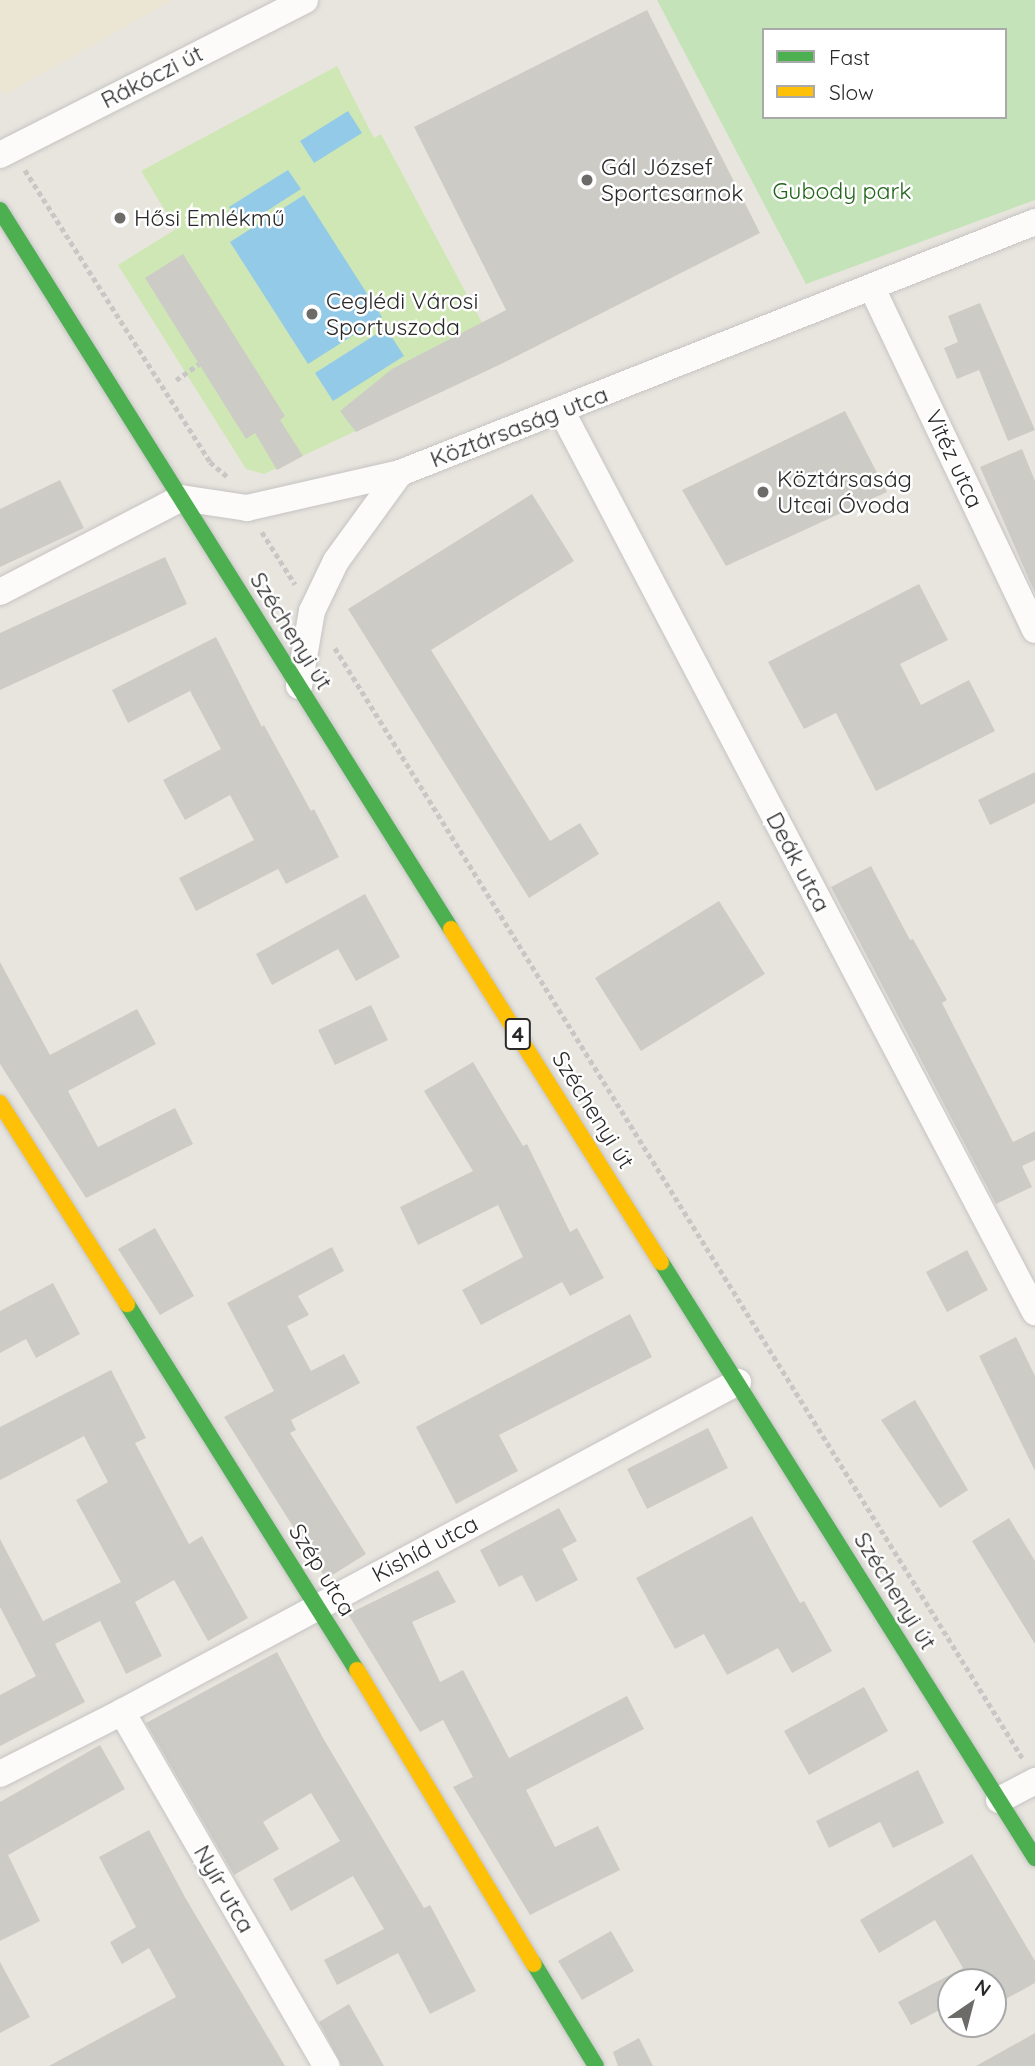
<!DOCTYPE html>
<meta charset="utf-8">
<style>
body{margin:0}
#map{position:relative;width:1035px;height:2066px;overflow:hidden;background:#e8e5de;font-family:Quicksand,sans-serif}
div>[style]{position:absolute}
.education>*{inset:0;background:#ebe5d3}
.green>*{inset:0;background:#c5e3b8}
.pitch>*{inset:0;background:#cfe7b5}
.water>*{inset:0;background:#93cae8}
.building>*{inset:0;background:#cdcbc5}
.path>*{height:4.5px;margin-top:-2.25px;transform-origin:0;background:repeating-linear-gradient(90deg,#c8c7c6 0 5px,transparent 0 8.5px)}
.roads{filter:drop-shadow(0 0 2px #c5c4c4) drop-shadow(0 0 2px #c5c4c4)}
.street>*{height:26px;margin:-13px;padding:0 13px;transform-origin:13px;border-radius:13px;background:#fcfbfa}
.fast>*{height:16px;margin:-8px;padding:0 8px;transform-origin:8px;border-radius:8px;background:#4caf50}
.slow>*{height:16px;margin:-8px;padding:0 8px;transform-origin:8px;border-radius:8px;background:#ffc107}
.dots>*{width:19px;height:19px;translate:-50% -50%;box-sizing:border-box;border:4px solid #fff;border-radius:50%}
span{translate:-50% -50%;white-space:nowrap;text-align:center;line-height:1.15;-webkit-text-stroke:5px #fff;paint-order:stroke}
.shield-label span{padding:2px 5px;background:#fff;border:2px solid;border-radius:5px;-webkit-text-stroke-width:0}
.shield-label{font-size:21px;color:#292929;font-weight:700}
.street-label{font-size:23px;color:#292929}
.poi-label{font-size:23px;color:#292929}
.left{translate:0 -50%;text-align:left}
.park-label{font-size:23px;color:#22651a}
.legend{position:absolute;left:762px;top:28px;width:245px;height:91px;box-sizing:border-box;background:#fff;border:2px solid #a9a9a9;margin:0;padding:9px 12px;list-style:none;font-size:21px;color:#292929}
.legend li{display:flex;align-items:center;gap:14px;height:35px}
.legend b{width:35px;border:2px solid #a9a9a9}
.north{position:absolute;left:937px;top:1968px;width:70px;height:70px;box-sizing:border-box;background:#fff;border:2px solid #a9a9a9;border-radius:50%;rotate:35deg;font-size:19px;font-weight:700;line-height:28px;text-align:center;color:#292929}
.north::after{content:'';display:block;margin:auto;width:24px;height:32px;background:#6c6b68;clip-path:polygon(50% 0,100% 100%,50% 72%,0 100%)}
</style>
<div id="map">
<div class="education">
<div style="clip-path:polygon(0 0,173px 0,4px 95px,0 89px)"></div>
</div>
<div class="green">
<div style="clip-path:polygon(evenodd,657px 0,1035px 0,1035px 200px,806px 284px,657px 0,764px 30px,1005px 30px,1005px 117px,764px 117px,764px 30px)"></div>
</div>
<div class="pitch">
<div style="clip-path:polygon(337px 66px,374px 138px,381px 134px,503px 362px,264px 474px,246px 469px,118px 265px,176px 229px,141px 171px)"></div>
</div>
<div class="water">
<div style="clip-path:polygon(348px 111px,362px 133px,314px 163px,300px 141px)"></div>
<div style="clip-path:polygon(288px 170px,301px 189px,242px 227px,229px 207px)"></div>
<div style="clip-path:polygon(304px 195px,382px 317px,308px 364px,230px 242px)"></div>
<div style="clip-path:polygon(386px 328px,404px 356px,333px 401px,315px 373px)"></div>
</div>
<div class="building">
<div style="clip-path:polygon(647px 10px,760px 233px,499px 365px,356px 432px,340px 411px,392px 369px,506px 310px,414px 127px)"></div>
<div style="clip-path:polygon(183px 254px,285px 416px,280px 420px,303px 456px,277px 470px,255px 433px,246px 439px,145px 278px)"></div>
<div style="clip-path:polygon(980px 303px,1035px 430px,1008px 441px,979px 370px,957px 379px,944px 348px,958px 342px,948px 316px)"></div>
<div style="clip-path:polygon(845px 411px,887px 492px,726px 566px,682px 490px)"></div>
<div style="clip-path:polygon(1022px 449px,1035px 481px,1035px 593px,980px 467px)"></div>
<div style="clip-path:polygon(60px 480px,84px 528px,0 567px,0 509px)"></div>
<div style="clip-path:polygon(532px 494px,574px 561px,431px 650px,550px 841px,580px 823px,599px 854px,529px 898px,348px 609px)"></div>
<div style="clip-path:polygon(165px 557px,187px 604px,0 690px,0 633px)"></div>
<div style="clip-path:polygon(919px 584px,948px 640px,900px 664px,921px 705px,969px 680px,995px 731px,876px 791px,836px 713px,804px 729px,768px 662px)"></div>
<div style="clip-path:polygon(216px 637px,262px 727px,264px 725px,311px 811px,314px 809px,339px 857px,286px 884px,278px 869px,196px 911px,179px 878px,254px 840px,230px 795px,185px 820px,163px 780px,221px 749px,190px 691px,128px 723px,112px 690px)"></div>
<div style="clip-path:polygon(1035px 772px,1035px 803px,990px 825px,978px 800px)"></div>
<div style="clip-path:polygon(871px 866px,910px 940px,913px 939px,947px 1000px,942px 1003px,1013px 1142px,1035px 1131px,1035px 1160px,1022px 1166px,1032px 1187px,996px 1204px,831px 887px)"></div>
<div style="clip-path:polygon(365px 894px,400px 957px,356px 981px,338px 949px,272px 985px,256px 954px)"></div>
<div style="clip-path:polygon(719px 901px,765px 974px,641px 1051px,595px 978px)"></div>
<div style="clip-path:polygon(0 962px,50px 1055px,137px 1009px,156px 1044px,68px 1091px,98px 1147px,175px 1108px,193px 1144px,86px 1198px,0 1064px)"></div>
<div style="clip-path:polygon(371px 1005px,388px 1040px,335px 1065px,318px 1030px)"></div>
<div style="clip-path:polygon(473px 1062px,523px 1146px,527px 1144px,570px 1232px,577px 1228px,604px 1278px,570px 1296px,562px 1282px,481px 1325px,462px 1290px,523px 1257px,498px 1205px,418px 1245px,400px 1207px,473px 1171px,424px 1091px)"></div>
<div style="clip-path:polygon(155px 1228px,194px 1296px,160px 1315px,118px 1249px)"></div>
<div style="clip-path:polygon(332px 1247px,344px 1271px,298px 1296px,309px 1315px,287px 1326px,311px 1371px,344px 1354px,360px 1383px,291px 1420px,296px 1430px,290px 1433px,366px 1554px,326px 1579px,224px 1417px,274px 1391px,227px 1303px)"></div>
<div style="clip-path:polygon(967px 1250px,988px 1290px,947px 1312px,926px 1272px)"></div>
<div style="clip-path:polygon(53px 1283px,80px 1334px,36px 1358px,26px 1339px,0 1353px,0 1311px)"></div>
<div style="clip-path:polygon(630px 1314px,652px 1357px,499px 1435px,518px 1471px,456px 1504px,416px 1427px)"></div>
<div style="clip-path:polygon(1016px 1337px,1035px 1376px,1035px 1471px,979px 1356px)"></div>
<div style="clip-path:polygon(111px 1370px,146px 1438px,135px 1443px,189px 1544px,202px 1536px,248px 1618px,208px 1641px,174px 1580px,135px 1602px,162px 1656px,126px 1674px,100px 1621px,55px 1644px,85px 1702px,0 1746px,0 1695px,36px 1676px,0 1607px,0 1539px,43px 1621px,121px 1582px,76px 1500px,108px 1482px,84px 1436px,0 1480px,0 1427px)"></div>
<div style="clip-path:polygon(915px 1400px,968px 1490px,940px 1508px,881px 1420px)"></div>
<div style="clip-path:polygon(708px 1428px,728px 1468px,647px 1509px,627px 1469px)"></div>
<div style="clip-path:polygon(559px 1508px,577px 1541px,562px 1549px,578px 1580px,536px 1602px,522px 1575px,499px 1587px,480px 1550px)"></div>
<div style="clip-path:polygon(752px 1516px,800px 1603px,804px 1601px,832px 1651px,792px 1673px,778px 1648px,727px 1675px,704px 1634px,675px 1649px,636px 1578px)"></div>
<div style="clip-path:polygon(1009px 1518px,1035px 1561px,1035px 1644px,972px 1541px)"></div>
<div style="clip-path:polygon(438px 1570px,456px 1602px,412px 1622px,440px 1682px,463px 1670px,509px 1758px,627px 1696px,644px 1729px,526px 1790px,555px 1847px,598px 1826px,620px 1870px,530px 1915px,453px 1787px,473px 1777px,443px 1720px,420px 1732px,348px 1614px)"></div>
<div style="clip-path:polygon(277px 1652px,323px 1738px,424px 1908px,430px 1905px,476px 1991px,430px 2014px,398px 1953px,337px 1985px,324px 1960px,384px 1929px,353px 1876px,291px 1911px,273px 1879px,340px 1841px,311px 1793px,263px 1822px,279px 1849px,234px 1875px,146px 1723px)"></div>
<div style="clip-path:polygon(864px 1687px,888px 1731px,809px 1775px,784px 1731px)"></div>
<div style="clip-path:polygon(100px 1745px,125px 1789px,8px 1855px,40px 1921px,0 1941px,0 1802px)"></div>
<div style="clip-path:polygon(918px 1770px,944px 1823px,893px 1848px,880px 1822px,829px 1848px,816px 1821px)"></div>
<div style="clip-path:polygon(149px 1830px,186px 1899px,285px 2066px,49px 2066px,176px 1997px,149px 1948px,122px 1964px,110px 1942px,136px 1927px,99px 1857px)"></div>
<div style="clip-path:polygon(972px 1854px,1035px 1961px,1035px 1983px,993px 2006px,993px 1982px,951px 1982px,951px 2004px,911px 2025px,898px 2002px,963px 1968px,935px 1920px,879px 1953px,860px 1920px)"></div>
<div style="clip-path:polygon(611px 1931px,634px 1971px,582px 2000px,558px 1961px)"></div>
<div style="clip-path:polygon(0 1962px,30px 2017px,0 2033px)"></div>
<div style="clip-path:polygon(349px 2004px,384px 2066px,342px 2066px,319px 2022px)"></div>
<div style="clip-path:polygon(1035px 2033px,1035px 2066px,976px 2066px)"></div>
<div style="clip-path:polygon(639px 2038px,653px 2066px,618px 2066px,613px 2052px)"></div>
</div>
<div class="path">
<div style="left:25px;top:170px;width:346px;rotate:57.6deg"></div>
<div style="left:210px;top:462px;width:23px;rotate:40deg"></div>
<div style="left:176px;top:380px;width:28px;rotate:-35deg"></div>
<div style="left:262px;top:532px;width:62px;rotate:57.6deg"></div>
<div style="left:335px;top:648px;width:1307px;rotate:58.23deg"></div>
</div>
<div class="roads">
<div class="street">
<div style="left:0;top:155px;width:342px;rotate:-26.9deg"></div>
<div style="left:872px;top:288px;width:379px;rotate:64.5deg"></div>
<div style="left:562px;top:412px;width:1017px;rotate:62.28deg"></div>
<div style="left:0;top:592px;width:204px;rotate:-27.4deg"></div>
<div style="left:181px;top:498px;width:67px;rotate:8.6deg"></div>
<div style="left:247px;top:508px;width:157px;rotate:-12.9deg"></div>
<div style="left:400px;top:473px;width:683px;rotate:-21.57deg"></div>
<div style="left:299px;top:686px;width:76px;rotate:-80.2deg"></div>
<div style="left:312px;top:611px;width:55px;rotate:-64.4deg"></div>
<div style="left:336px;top:561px;width:109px;rotate:-54deg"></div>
<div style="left:122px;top:1712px;width:409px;rotate:60deg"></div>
<div style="left:0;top:1774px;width:137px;rotate:-26.9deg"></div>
<div style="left:122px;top:1712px;width:699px;rotate:-28.18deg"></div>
<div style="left:999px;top:1800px;width:41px;rotate:-27.8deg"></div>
</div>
<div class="fast">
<div style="left:0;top:210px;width:849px;rotate:57.9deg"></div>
<div style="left:661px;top:1262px;width:704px;rotate:57.89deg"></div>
<div style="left:127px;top:1304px;width:432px;rotate:57.9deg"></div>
<div style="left:534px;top:1964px;width:119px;rotate:58.7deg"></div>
</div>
<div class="slow">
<div style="left:451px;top:929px;width:394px;rotate:57.8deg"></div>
<div style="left:0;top:1103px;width:238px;rotate:57.7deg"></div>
<div style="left:357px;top:1670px;width:343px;rotate:59deg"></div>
</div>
</div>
<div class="dots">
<div style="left:587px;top:180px;background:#6c6b68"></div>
<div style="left:120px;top:218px;background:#6c6b68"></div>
<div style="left:312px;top:314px;background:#6c6b68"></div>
<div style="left:763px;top:492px;background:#6c6b68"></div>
</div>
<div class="shield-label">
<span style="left:518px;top:1034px">4</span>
</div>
<div class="street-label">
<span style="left:152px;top:77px;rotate:-27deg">Rákóczi út</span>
<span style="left:519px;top:427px;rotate:-21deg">Köztársaság utca</span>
<span style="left:954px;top:459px;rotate:65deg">Vitéz utca</span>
<span style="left:291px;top:631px;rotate:58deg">Széchenyi út</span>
<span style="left:798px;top:862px;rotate:62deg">Deák utca</span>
<span style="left:593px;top:1110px;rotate:58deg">Széchenyi út</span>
<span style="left:425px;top:1549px;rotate:-28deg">Kishíd utca</span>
<span style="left:322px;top:1570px;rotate:58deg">Szép utca</span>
<span style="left:895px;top:1591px;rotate:58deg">Széchenyi út</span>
<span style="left:224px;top:1889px;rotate:60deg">Nyír utca</span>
</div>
<div class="poi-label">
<span class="left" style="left:601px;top:180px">Gál József<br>Sportcsarnok</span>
<span class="left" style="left:134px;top:218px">Hősi Emlékmű</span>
<span class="left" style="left:326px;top:314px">Ceglédi Városi<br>Sportuszoda</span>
<span class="left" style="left:777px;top:492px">Köztársaság<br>Utcai Óvoda</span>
</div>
<div class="park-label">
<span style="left:842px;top:191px">Gubody park</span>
</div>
<ul class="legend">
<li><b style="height:9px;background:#4caf50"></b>Fast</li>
<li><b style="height:9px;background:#ffc107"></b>Slow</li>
</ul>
<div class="north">N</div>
</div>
